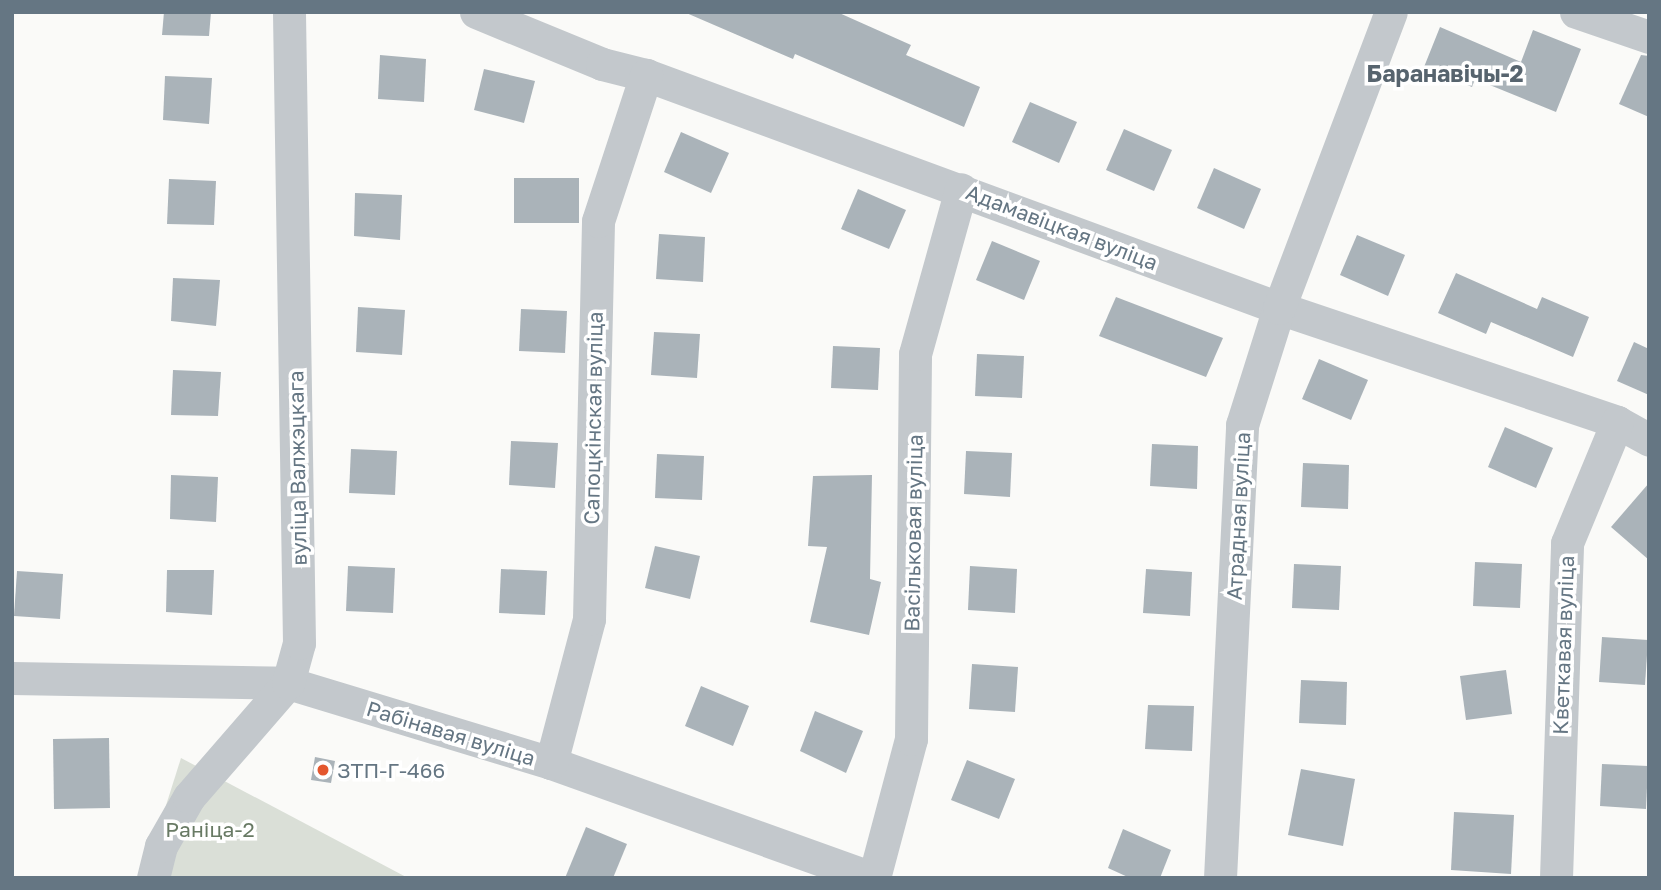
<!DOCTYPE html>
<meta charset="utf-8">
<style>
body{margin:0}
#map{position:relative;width:1661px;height:890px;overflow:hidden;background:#fafaf8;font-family:"Golos Text",sans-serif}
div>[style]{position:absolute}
.green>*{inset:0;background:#dadfd7}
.building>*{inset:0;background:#aab3b9}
.minor>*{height:33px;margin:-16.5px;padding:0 16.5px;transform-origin:16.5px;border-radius:16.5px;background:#c3c8cc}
.dots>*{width:19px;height:19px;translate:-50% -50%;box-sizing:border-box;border:4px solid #fff;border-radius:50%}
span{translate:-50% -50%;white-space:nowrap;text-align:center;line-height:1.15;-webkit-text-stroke:7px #fff;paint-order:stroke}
.street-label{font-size:21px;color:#657683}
.poi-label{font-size:21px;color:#657683}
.left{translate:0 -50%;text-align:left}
.park-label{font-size:21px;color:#687a64}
.neighbourhood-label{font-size:23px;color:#57646e;font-weight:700}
.frame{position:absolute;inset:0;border:14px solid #657683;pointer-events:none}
</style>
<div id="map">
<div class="green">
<div style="clip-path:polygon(181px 758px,408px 878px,143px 878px)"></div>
</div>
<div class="building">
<div style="clip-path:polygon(164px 12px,211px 12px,209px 36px,162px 35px)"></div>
<div style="clip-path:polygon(684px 12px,837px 12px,911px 45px,906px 55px,980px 87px,964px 127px,795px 54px,793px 59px)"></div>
<div style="clip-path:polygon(1440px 27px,1521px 62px,1533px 30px,1581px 49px,1556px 112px,1475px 79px,1472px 87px,1424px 67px)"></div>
<div style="clip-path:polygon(380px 55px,426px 59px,424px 102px,378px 99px)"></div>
<div style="clip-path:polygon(1641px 55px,1649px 56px,1649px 117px,1619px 104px)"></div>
<div style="clip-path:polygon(484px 69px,535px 81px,524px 123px,474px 110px)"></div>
<div style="clip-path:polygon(165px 76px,212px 78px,209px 124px,163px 120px)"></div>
<div style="clip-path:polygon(1030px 102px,1077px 122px,1059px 163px,1012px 142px)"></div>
<div style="clip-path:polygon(1124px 129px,1172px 150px,1154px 191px,1106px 170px)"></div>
<div style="clip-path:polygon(681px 132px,729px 153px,711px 193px,664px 172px)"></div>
<div style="clip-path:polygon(1214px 168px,1261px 189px,1244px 229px,1197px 208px)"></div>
<div style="clip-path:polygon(514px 178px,579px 178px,579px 223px,514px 223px)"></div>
<div style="clip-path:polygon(169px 179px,216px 181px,214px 225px,167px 224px)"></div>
<div style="clip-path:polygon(858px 189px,906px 210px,889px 249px,841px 229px)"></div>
<div style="clip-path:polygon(355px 193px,402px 195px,400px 240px,354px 236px)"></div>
<div style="clip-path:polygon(659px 234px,705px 237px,703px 282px,656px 279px)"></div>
<div style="clip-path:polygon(1357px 235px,1405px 255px,1388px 296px,1340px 275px)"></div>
<div style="clip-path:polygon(992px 241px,1040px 261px,1024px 300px,976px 280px)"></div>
<div style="clip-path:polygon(1456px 273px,1537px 309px,1542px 297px,1589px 317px,1573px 357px,1491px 322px,1486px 334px,1438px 313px)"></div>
<div style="clip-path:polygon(173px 278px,220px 280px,216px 326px,171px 321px)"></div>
<div style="clip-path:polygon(1116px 297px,1223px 338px,1206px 377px,1099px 336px)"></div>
<div style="clip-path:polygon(358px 307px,405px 310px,402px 355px,356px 352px)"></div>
<div style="clip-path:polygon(521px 309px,567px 311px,565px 353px,519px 351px)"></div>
<div style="clip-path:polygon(654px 332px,700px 334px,697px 378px,651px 375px)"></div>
<div style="clip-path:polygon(1634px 342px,1649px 349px,1649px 395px,1617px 381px)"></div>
<div style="clip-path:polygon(833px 346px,880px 348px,878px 390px,831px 388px)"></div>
<div style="clip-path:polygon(977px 354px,1024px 356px,1022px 398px,975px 396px)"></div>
<div style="clip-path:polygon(1319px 359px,1368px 380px,1351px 420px,1302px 399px)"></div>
<div style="clip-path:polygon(173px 370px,221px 372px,218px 416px,171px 415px)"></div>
<div style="clip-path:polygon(1505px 427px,1553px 448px,1536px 488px,1488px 467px)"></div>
<div style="clip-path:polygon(511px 441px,558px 443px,555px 488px,509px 485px)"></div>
<div style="clip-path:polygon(1152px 444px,1198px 446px,1197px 489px,1150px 486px)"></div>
<div style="clip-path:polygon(351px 449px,397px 451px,395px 495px,349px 493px)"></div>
<div style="clip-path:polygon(966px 451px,1012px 453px,1010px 497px,964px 494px)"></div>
<div style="clip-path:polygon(657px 454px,704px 456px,702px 500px,655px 498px)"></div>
<div style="clip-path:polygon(1303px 463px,1349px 465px,1348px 509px,1301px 507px)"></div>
<div style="clip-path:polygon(171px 475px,218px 477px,216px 522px,170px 519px)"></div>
<div style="clip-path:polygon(872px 475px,870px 579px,881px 582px,869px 635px,810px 622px,827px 547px,808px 546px,813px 476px)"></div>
<div style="clip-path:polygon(1649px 483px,1649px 560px,1611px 527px)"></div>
<div style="clip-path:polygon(655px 546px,700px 556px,690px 599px,645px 588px)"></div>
<div style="clip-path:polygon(1475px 562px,1522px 564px,1520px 608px,1473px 606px)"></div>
<div style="clip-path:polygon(1294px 564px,1341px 566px,1339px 610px,1292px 608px)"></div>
<div style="clip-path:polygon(348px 566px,395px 568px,393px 613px,346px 611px)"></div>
<div style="clip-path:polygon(970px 566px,1017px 569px,1015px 613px,968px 610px)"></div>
<div style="clip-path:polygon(501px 569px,547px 571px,545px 615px,499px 613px)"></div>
<div style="clip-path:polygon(1146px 569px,1192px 572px,1190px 616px,1143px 613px)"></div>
<div style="clip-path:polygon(167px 570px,214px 570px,212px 615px,166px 612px)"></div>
<div style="clip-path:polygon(17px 571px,63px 574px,60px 619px,14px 616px)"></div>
<div style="clip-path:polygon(1602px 637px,1648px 640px,1645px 685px,1599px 682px)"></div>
<div style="clip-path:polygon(972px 664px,1018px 667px,1015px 712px,969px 709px)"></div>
<div style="clip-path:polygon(1506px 670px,1512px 714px,1466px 720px,1460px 676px)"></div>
<div style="clip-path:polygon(1301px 680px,1347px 682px,1346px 725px,1299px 723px)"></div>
<div style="clip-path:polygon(701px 686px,749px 706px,733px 746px,685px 726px)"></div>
<div style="clip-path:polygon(1148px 705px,1194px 706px,1192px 751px,1145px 749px)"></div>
<div style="clip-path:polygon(815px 711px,863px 731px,846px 773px,800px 751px)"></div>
<div style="clip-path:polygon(109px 738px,110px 808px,54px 809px,53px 739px)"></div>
<div style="clip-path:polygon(315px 757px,335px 761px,331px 783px,311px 780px)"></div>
<div style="clip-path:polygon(967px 760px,1015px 779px,999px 819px,951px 800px)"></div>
<div style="clip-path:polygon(1602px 764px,1648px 766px,1646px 809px,1600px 806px)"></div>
<div style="clip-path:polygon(1301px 769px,1355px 779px,1343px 846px,1288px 835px)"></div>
<div style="clip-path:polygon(1454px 812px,1514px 815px,1511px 874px,1451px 870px)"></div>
<div style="clip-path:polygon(586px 827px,627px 844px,613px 878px,565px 878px)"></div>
<div style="clip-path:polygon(1123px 829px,1171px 850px,1160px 878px,1130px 878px,1108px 868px)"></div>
</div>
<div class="minor">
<div style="left:476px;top:12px;width:136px;rotate:22.4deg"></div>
<div style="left:602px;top:64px;width:45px;rotate:14deg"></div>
<div style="left:646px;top:75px;width:675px;rotate:20.21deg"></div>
<div style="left:1279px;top:308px;width:357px;rotate:18.6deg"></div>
<div style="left:1617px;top:422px;width:37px;rotate:29deg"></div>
<div style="left:1576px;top:12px;width:77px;rotate:18.9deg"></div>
<div style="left:12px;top:678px;width:276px;rotate:1deg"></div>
<div style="left:288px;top:683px;width:275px;rotate:16.9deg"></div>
<div style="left:551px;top:763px;width:342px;rotate:19.7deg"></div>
<div style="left:551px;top:763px;width:149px;rotate:-75.2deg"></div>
<div style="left:589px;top:619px;width:398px;rotate:-88.7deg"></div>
<div style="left:598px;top:221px;width:154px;rotate:-71.8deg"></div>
<div style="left:153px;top:878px;width:33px;rotate:-76deg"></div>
<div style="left:161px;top:846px;width:56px;rotate:-60.3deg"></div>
<div style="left:189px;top:797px;width:151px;rotate:-49deg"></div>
<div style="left:288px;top:683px;width:41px;rotate:-74.6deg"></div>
<div style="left:299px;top:643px;width:631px;rotate:-90.91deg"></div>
<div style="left:874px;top:878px;width:144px;rotate:-75.1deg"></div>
<div style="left:911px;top:739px;width:385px;rotate:-89.4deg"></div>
<div style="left:915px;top:354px;width:171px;rotate:-74.4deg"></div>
<div style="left:1220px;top:878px;width:454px;rotate:-87.2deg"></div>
<div style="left:1242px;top:425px;width:123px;rotate:-72.5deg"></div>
<div style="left:1279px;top:308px;width:316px;rotate:-69.3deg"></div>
<div style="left:1556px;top:878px;width:335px;rotate:-88.1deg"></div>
<div style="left:1567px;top:543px;width:131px;rotate:-67.5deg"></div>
</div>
<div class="dots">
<div style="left:323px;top:770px;background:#e4572e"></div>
</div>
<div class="street-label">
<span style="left:1062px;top:227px;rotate:21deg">Адамавіцкая вуліца</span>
<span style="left:593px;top:418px;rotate:-89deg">Сапоцкінская вуліца</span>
<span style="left:297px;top:468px;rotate:-91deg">вуліца Валжэцкага</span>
<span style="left:1238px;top:516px;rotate:-87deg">Атрадная вуліца</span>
<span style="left:913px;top:533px;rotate:-89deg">Васільковая вуліца</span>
<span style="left:1563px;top:645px;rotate:-88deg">Кветкавая вуліца</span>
<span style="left:451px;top:733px;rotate:17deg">Рабінавая вуліца</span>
</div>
<div class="poi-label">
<span class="left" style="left:337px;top:770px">ЗТП-Г-466</span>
</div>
<div class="park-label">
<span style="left:210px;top:829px">Раніца-2</span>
</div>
<div class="neighbourhood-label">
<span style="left:1445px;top:73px">Баранавічы-2</span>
</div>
<div class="frame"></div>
</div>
